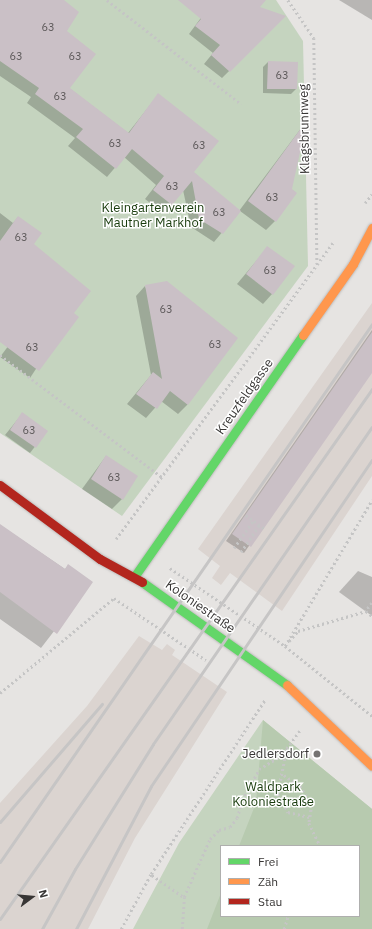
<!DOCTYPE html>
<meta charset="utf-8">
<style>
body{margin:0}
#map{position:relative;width:372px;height:929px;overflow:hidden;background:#e6e4e2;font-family:"IBM Plex Sans",sans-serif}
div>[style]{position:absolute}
.built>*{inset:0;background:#dbd4d0}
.green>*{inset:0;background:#c5d4bf}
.forest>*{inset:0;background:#b7caaf}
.shadow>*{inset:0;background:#0003}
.building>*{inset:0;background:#cac0c6}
.path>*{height:2.5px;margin-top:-1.25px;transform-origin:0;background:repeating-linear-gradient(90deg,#c5c5c5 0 2px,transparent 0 5px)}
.roads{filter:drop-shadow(0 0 1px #bdbbba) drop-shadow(0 0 1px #bdbbba)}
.fast>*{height:9px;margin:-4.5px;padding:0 4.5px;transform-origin:4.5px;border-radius:4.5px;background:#63d668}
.slow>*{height:9px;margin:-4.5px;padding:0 4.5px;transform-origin:4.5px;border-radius:4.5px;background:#ff974d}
.jam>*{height:9px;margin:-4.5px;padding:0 4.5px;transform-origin:4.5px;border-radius:4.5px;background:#b3261e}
.rail>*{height:3px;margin:-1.5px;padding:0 1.5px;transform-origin:1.5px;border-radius:1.5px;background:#c6c5c5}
.dots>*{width:11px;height:11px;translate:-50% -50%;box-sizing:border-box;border:2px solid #fff;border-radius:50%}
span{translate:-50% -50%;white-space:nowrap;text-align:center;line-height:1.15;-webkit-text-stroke:3px #fff;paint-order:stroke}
.number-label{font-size:11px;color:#5c5859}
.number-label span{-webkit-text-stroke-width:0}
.street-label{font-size:13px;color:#383635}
.park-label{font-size:13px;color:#183b0c}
.poi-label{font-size:13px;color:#383635}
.right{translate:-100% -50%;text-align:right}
.legend{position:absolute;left:220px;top:845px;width:140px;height:72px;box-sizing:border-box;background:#fff;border:1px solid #afafae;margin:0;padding:5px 7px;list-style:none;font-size:12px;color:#383635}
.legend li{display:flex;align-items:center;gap:8px;height:20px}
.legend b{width:20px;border:1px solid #afafae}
.north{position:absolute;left:12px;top:877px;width:40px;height:40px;-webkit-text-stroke:3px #fff;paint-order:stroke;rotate:74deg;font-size:11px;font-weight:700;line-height:16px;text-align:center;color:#383635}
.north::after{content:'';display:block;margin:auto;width:14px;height:18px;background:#383635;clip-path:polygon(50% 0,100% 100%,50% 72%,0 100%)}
</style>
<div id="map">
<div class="built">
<div style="clip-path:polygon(372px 303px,372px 476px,282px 611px,230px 573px,221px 585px,212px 578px,220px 566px,198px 549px)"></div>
<div style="clip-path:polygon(139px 636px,162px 650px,167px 644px,175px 650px,172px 655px,227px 692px,135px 838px,88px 929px,0 929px,0 803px,87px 706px)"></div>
</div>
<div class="green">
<div style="clip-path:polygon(0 0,276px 0,303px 41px,308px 266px,122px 516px,0 433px)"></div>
<div style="clip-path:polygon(evenodd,263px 720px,372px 809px,372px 929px,133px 929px,179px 843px,263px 720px,221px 846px,359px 846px,359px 916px,221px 916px,221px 846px)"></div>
</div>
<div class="forest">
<div style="clip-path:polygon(263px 720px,372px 809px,372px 929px,207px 929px,221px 893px,221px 916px,359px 916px,359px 846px,239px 846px,256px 803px)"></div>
</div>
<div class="shadow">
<div style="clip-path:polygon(0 0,62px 0,69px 88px,128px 133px,158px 95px,193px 172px,239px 211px,305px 123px,291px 189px,296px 193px,275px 221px,266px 230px,240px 211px,214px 242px,191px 227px,183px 190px,163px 213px,145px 199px,156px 185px,124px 157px,107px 177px,68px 146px,75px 138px,27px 103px,31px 97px,0 76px)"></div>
<div style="clip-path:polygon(339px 0,372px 0,372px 20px)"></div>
<div style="clip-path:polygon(203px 15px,285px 16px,222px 78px,204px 64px,213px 53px,189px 34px)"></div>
<div style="clip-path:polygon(268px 62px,296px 89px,291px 94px,263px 93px,263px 67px)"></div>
<div style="clip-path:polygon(0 213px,13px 223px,18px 217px,72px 314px,30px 378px,0 357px,21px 329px,0 315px)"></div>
<div style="clip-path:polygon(268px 247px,272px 294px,263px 304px,237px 284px)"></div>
<div style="clip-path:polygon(145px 286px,188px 404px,178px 414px,161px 401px,146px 418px,127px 404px,151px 375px,136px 296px)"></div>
<div style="clip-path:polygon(372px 330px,372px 371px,244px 553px,226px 541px)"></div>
<div style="clip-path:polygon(22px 414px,47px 431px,30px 453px,5px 435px)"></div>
<div style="clip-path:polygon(106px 456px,122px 499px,112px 509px,82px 489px)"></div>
<div style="clip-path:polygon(0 525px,65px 569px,68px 566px,92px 582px,41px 648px,0 619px)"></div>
<div style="clip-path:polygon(358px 571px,372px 577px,372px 616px,339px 592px)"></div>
</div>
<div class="building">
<div style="clip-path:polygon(0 0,64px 0,79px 12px,67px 31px,96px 54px,70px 88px,129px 133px,158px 93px,219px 141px,194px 172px,241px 211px,223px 234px,199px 219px,192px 181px,172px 205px,153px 190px,164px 176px,132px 149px,116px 169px,76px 137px,83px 129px,35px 94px,39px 88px,0 61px)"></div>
<div style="clip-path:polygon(178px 0,266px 0,260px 7px,286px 16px,230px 72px,211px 55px,220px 45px,195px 26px,201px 19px)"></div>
<div style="clip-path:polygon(268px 61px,298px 62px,297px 89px,267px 89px)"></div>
<div style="clip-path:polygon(307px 120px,292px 189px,297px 193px,276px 222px,248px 201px)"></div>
<div style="clip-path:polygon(18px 216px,42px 233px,34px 244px,91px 291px,74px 313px,79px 317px,39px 371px,0 342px,0 241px)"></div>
<div style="clip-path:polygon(267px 246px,295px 266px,273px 295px,246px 274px)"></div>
<div style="clip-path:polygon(167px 281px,238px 338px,188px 405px,170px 391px,157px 409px,136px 394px,153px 372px,162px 379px,145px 285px)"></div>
<div style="clip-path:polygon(372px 332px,372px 373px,251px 547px,232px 534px)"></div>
<div style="clip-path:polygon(22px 412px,48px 431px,36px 448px,10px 430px)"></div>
<div style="clip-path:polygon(106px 455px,138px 476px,123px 500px,91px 479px)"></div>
<div style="clip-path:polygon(0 524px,65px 569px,68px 564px,93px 582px,57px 634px,0 592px)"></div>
</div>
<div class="path">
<div style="left:107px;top:0;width:170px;rotate:37.8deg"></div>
<div style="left:288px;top:0;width:46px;rotate:55.6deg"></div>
<div style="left:314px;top:38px;width:226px;rotate:89.2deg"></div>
<div style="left:365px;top:203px;width:11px;rotate:-52deg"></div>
<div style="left:0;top:355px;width:203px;rotate:37deg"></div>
<div style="left:246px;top:515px;width:24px;rotate:36deg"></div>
<div style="left:116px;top:539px;width:367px;rotate:-53.8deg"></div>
<div style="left:234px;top:548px;width:33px;rotate:-55deg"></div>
<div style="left:241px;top:552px;width:32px;rotate:-56deg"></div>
<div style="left:170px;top:568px;width:139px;rotate:34.1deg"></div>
<div style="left:285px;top:646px;width:112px;rotate:38.8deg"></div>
<div style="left:114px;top:598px;width:111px;rotate:34deg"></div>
<div style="left:372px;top:603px;width:10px;rotate:127deg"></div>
<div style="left:366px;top:611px;width:8px;rotate:40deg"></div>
<div style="left:289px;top:641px;width:13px;rotate:-48deg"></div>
<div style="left:298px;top:631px;width:71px;rotate:-16.4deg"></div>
<div style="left:285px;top:646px;width:170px;rotate:-59.2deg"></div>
<div style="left:0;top:693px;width:148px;rotate:-39.8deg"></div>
<div style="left:300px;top:731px;width:22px;rotate:126deg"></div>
<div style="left:287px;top:749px;width:46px;rotate:101.3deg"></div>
<div style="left:278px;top:794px;width:21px;rotate:61deg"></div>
<div style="left:288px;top:812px;width:23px;rotate:13deg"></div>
<div style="left:284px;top:775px;width:19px;rotate:35deg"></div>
<div style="left:300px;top:786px;width:22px;rotate:58deg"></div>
<div style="left:312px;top:805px;width:18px;rotate:99deg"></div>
<div style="left:309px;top:823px;width:25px;rotate:64deg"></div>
<div style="left:152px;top:875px;width:39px;rotate:35deg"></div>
<div style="left:121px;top:929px;width:63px;rotate:-61.4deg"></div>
<div style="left:151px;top:874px;width:208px;rotate:-56.8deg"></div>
<div style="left:182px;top:929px;width:32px;rotate:-86deg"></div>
<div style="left:184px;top:897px;width:64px;rotate:-65.9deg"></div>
<div style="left:210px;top:839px;width:13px;rotate:-45deg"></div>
<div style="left:219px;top:830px;width:11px;rotate:-15deg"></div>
<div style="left:230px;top:827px;width:11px;rotate:-52deg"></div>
<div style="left:237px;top:818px;width:19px;rotate:-74deg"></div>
<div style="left:242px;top:800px;width:35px;rotate:-61deg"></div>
<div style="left:259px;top:769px;width:33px;rotate:-31deg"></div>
<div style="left:284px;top:929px;width:14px;rotate:-73deg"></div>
</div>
<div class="roads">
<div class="fast">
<div style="left:134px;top:577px;width:295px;rotate:-55.1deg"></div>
<div style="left:142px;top:582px;width:178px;rotate:35.4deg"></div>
</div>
<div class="slow">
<div style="left:303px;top:335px;width:87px;rotate:-54.8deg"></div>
<div style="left:353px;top:264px;width:41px;rotate:-62.2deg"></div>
<div style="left:287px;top:685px;width:117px;rotate:43.6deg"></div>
</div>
<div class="jam">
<div style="left:0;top:485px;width:124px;rotate:36.5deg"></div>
<div style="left:100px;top:559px;width:48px;rotate:28.7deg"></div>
</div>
</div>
<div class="rail">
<div style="left:0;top:822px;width:156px;rotate:-49.2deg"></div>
<div style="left:0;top:862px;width:654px;rotate:-55.34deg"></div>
<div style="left:0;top:919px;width:648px;rotate:-54.94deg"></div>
<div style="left:42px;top:929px;width:68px;rotate:-61.2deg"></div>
<div style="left:75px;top:869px;width:147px;rotate:-58deg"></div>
<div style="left:153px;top:744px;width:385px;rotate:-55.4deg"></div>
<div style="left:76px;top:929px;width:161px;rotate:-62.3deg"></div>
<div style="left:151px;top:786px;width:394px;rotate:-55.9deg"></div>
</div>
<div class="dots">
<div style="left:317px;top:754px;background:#757372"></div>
</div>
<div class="number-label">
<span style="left:48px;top:27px">63</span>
<span style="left:16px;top:56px">63</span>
<span style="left:75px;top:56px">63</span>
<span style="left:282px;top:75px">63</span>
<span style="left:60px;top:96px">63</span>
<span style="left:115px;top:143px">63</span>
<span style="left:199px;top:145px">63</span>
<span style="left:172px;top:186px">63</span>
<span style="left:272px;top:197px">63</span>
<span style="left:219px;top:212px">63</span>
<span style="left:21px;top:237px">63</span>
<span style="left:270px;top:270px">63</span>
<span style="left:166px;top:309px">63</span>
<span style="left:215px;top:344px">63</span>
<span style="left:32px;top:347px">63</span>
<span style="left:29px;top:430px">63</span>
<span style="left:114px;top:477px">63</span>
</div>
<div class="street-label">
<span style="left:305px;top:129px;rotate:-91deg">Klagsbrunnweg</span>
<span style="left:245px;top:397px;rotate:-55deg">Kreuzfeldgasse</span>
<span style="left:200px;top:607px;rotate:35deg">Koloniestraße</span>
</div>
<div class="park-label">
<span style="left:153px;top:216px">Kleingartenverein<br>Mautner Markhof</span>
<span style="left:273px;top:795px">Waldpark<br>Koloniestraße</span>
</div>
<div class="poi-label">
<span class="right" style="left:309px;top:754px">Jedlersdorf</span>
</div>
<ul class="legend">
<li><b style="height:5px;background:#63d668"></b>Frei</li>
<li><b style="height:5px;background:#ff974d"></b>Zäh</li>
<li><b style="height:5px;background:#b3261e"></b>Stau</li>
</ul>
<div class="north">N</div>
</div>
